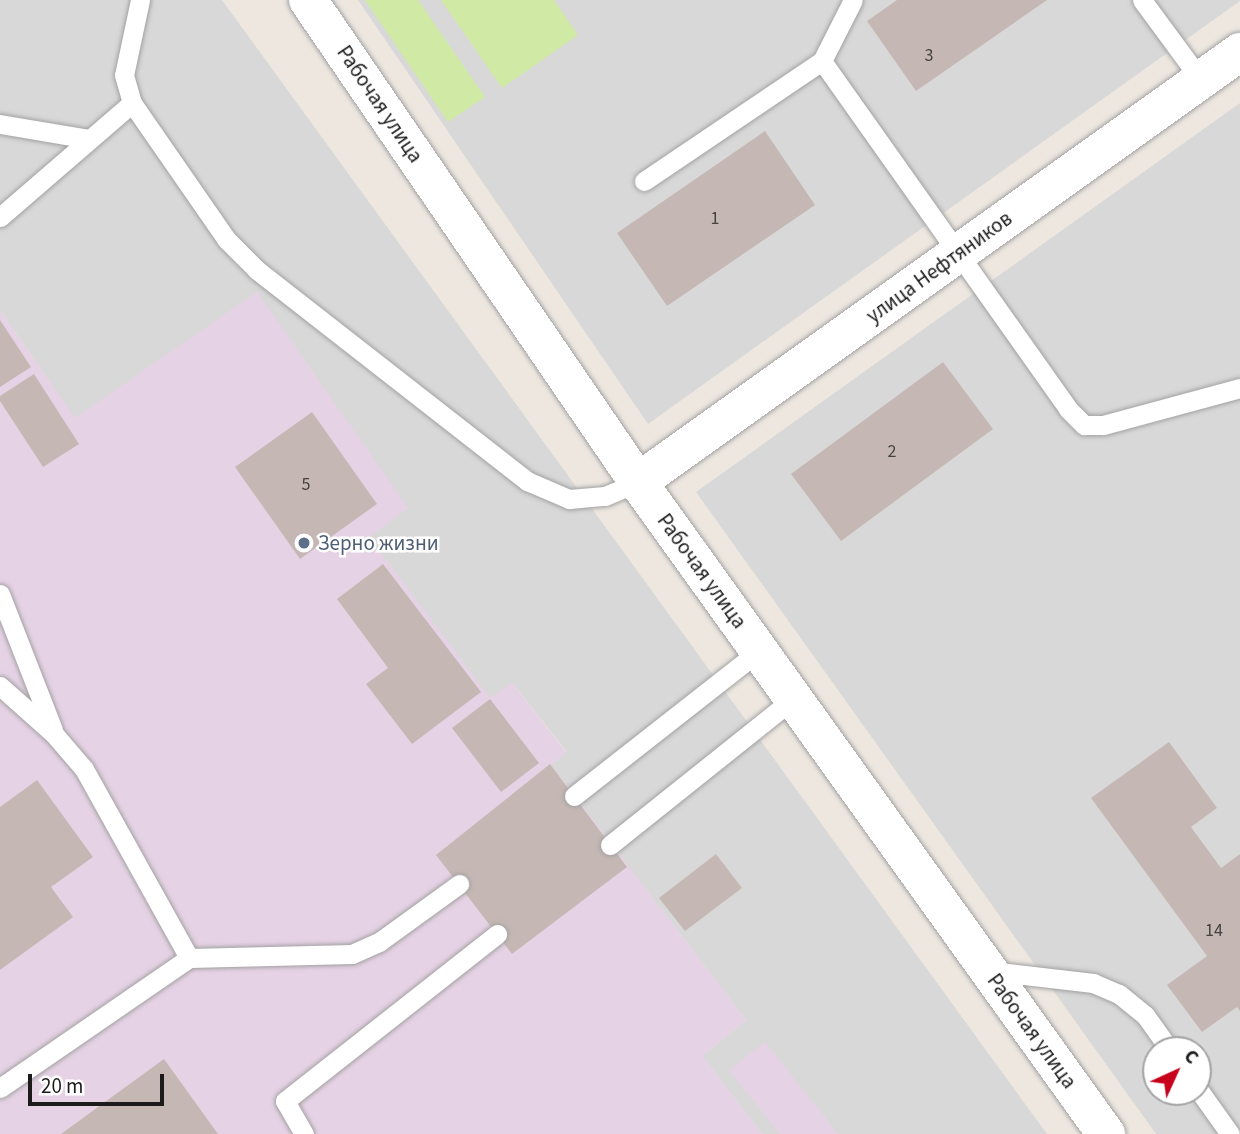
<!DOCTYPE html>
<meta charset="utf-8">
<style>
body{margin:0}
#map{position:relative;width:1240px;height:1134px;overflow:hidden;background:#ede7e0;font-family:"Source Sans 3",sans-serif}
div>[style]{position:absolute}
.residential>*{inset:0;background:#d9d8d8}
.industrial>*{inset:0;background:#e6d2e5}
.grass>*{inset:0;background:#d0e9a5}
.building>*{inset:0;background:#c5b8b4}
.roads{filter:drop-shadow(0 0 2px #a2a2a2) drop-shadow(0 0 2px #a2a2a2)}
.lane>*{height:19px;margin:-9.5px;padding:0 9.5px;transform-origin:9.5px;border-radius:9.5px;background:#fff}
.street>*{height:38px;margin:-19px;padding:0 19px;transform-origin:19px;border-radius:19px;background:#fff}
.dots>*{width:19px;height:19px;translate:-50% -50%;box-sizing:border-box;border:4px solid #fff;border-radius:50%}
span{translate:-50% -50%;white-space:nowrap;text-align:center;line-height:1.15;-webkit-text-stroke:5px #fff;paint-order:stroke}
.number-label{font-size:18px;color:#464241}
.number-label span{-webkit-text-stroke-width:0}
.street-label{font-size:21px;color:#1b1b1b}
.service-label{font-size:21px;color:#4e5e75}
.left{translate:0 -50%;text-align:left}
.north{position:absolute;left:1142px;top:1036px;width:70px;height:70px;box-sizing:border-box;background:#fff;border:2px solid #a4a4a4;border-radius:50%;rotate:45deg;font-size:19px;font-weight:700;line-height:28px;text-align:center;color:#1b1b1b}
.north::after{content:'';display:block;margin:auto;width:24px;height:32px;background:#c7001c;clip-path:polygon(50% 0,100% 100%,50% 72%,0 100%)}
.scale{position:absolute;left:28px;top:1074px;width:136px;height:32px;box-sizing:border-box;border:4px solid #1b1b1b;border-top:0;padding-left:9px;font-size:21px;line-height:24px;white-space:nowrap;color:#1b1b1b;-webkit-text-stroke:5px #fff;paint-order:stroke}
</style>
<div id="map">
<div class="residential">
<div style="clip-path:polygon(0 0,222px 0,1047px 1134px,762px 1134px,702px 1056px,746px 1020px,550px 764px,566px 751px,513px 684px,490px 699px,368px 537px,75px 419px,0 310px)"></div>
<div style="clip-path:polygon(358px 0,1240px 0,1240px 1px,648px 424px)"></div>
<div style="clip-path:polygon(evenodd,1240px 103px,1240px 1134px,1156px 1134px,696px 492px,1240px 103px,1156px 1050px,1198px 1050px,1198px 1092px,1156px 1092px,1156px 1050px)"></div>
</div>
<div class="industrial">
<div style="clip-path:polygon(257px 292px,408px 508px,369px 537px,490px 698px,512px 683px,566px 752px,551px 765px,746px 1020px,702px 1056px,762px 1134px,0 1134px,0 310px,75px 418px)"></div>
<div style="clip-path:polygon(765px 1042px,838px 1134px,780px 1134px,729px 1070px)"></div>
</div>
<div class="grass">
<div style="clip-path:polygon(365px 0,418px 0,485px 97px,448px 122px)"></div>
<div style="clip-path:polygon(441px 0,554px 0,578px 35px,502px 88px)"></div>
</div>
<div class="building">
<div style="clip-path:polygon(897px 0,1047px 0,916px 91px,867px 21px)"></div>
<div style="clip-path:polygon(765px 131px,815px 205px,667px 306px,617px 233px)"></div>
<div style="clip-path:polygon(0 320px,31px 367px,0 387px)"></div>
<div style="clip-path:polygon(943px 362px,993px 429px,841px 541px,791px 474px)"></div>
<div style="clip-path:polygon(34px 374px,79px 444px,43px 467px,0 401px,0 396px)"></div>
<div style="clip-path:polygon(312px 412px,377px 504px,300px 559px,235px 467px)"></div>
<div style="clip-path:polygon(383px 564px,481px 692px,412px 744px,366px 684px,388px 668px,337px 599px)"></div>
<div style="clip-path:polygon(490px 699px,539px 763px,501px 792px,452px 728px)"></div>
<div style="clip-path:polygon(1169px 742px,1217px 808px,1191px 827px,1221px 868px,1240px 854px,1240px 1011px,1237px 1007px,1202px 1032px,1167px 985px,1207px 956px,1091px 798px)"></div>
<div style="clip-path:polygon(550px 764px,627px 867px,512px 954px,436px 855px)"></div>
<div style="clip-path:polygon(37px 780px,93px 857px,51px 887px,73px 917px,0 970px,0 807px)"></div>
<div style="clip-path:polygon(716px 854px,742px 888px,685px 931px,659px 898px)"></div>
<div style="clip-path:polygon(164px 1059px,218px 1134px,61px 1134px)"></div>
</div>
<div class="roads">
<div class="lane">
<div style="left:140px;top:0;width:77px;rotate:102deg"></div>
<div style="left:124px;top:75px;width:29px;rotate:74deg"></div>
<div style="left:132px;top:103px;width:165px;rotate:55.3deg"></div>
<div style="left:226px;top:239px;width:44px;rotate:45deg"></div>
<div style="left:257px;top:270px;width:343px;rotate:38deg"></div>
<div style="left:527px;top:481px;width:46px;rotate:23.2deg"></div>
<div style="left:569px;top:499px;width:36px;rotate:-5deg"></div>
<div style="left:605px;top:496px;width:36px;rotate:-23deg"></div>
<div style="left:1142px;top:0;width:99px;rotate:53.6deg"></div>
<div style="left:822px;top:61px;width:68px;rotate:-63.1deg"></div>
<div style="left:0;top:124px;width:91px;rotate:9.5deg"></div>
<div style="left:644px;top:181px;width:215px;rotate:-34deg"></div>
<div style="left:822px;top:61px;width:426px;rotate:54.7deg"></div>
<div style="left:1068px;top:409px;width:23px;rotate:45deg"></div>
<div style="left:1084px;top:425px;width:19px"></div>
<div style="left:1103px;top:425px;width:142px;rotate:-15.1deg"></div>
<div style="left:0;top:217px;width:174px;rotate:-40.8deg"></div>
<div style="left:0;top:594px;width:146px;rotate:68.7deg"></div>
<div style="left:0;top:686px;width:72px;rotate:41.6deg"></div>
<div style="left:54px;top:734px;width:46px;rotate:49.4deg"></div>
<div style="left:84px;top:769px;width:216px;rotate:60.9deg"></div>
<div style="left:574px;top:796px;width:235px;rotate:-38.1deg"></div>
<div style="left:610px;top:845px;width:236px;rotate:-38.6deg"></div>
<div style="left:990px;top:971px;width:104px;rotate:6.6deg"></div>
<div style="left:1093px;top:983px;width:28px;rotate:23deg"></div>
<div style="left:1119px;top:994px;width:33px;rotate:39deg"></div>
<div style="left:1145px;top:1015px;width:43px;rotate:54.5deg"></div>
<div style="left:0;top:1088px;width:229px;rotate:-34.5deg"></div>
<div style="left:189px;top:958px;width:163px;rotate:-1.4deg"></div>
<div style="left:352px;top:954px;width:30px;rotate:-24deg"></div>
<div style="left:379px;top:942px;width:99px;rotate:-35.9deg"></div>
<div style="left:1198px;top:1089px;width:55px;rotate:54.6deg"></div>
<div style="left:304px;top:1134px;width:38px;rotate:-120deg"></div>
<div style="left:285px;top:1101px;width:270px;rotate:-38.2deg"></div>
</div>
<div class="street">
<div style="left:308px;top:0;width:584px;rotate:55.6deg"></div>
<div style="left:638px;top:482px;width:803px;rotate:54.33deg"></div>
<div style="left:638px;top:482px;width:740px;rotate:-35.54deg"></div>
</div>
</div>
<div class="dots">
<div style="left:304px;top:543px;background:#5c6f8a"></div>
</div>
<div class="number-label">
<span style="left:929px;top:56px">3</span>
<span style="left:715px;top:219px">1</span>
<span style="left:892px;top:452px">2</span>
<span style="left:306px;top:485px">5</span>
<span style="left:1214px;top:931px">14</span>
</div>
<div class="street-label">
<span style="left:380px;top:104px;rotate:56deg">Рабочая улица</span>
<span style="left:939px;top:267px;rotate:-36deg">улица Нефтяников</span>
<span style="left:702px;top:571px;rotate:54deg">Рабочая улица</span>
<span style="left:1032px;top:1031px;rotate:54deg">Рабочая улица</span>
</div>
<div class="service-label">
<span class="left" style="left:318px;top:543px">Зерно жизни</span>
</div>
<div class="north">С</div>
<div class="scale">20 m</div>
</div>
